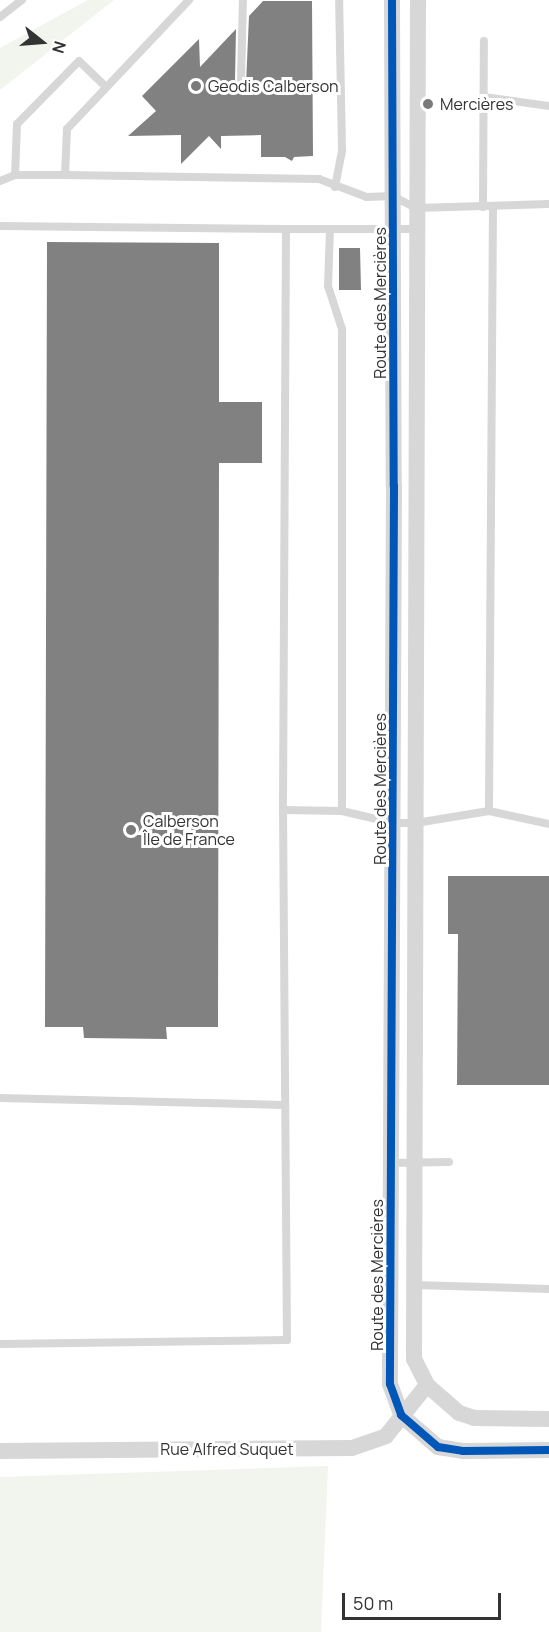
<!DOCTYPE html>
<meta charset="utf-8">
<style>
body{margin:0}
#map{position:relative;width:549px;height:1632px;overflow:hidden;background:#fff;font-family:Manrope,sans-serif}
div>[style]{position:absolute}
.green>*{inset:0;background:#f1f5ed}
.building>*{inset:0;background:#818181}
.lane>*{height:8px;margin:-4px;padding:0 4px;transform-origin:4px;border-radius:4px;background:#d7d7d7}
.street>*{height:16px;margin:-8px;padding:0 8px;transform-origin:8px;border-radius:8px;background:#d7d7d7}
.cycleway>*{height:8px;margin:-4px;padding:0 4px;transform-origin:4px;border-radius:4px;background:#0057b8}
.dots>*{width:16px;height:16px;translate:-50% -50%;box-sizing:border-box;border:3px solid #fff;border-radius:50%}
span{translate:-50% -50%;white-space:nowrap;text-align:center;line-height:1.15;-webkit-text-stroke:6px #fff;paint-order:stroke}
.poi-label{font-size:16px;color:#333}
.left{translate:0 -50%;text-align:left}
.street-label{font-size:16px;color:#333}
.north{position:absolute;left:12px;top:12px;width:60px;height:60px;-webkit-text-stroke:4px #fff;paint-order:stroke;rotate:107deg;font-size:16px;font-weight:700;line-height:24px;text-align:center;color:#333}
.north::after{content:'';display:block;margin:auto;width:21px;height:27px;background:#333;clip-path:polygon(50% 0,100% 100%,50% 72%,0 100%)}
.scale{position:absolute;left:342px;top:1593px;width:159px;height:27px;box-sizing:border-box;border:3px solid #333;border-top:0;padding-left:8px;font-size:18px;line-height:21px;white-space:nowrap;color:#333;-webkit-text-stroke:4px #fff;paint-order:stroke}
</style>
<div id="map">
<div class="green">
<div style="clip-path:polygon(88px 0,114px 0,0 90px,0 48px)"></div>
<div style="clip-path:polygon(328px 1466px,321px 1632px,0 1632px,0 1477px)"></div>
</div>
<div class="building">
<div style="clip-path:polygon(263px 1px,312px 1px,313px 156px,294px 157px,292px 161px,285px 157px,261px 157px,261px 135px,221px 136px,221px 149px,209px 136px,181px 164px,181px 135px,128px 136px,156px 111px,142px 96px,199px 39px,200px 67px,236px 29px,235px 80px,240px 86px,246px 84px,249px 16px)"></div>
<div style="clip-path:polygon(47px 242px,219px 243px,219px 402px,262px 402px,262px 463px,219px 463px,218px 1027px,166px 1027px,167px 1039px,84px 1038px,83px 1027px,45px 1027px)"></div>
<div style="clip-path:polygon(339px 248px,360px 248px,361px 290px,339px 290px)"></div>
<div style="clip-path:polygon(448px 876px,549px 876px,549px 1085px,457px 1085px,458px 934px,448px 934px)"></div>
</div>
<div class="lane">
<div style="left:0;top:17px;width:28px;rotate:-38deg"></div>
<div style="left:241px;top:80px;width:80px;rotate:-88.6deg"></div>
<div style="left:106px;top:87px;width:37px;rotate:-136deg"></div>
<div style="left:79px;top:61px;width:88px;rotate:134.5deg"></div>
<div style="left:17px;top:124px;width:51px;rotate:92.2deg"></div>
<div style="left:15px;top:175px;width:50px"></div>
<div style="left:65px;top:175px;width:46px;rotate:-87.5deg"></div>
<div style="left:67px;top:129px;width:178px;rotate:-46.6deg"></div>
<div style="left:484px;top:97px;width:66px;rotate:7.9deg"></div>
<div style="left:65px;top:175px;width:254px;rotate:0.9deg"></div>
<div style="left:319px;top:179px;width:51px;rotate:20.6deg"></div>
<div style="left:367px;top:197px;width:26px;rotate:-2deg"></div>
<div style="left:393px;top:196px;width:26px;rotate:28deg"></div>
<div style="left:416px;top:208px;width:133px;rotate:-1.7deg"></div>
<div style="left:0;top:181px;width:16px;rotate:-22deg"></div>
<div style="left:335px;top:187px;width:38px;rotate:-79deg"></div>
<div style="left:342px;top:150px;width:150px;rotate:-91.1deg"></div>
<div style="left:493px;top:206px;width:605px;rotate:90.38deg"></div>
<div style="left:489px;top:811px;width:61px;rotate:12.2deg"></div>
<div style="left:483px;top:207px;width:166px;rotate:-89.7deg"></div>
<div style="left:0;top:226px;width:286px;rotate:0.6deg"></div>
<div style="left:286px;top:229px;width:581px;rotate:90.3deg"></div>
<div style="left:283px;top:810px;width:530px;rotate:89.57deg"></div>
<div style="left:287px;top:1340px;width:287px;rotate:179.2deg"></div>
<div style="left:286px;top:229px;width:44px"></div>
<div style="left:416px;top:229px;width:86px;rotate:180deg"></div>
<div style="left:330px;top:229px;width:57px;rotate:92deg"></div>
<div style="left:328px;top:286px;width:45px;rotate:72deg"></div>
<div style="left:342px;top:329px;width:482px;rotate:90deg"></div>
<div style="left:342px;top:811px;width:52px;rotate:13.2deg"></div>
<div style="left:393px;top:823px;width:23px"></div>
<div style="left:416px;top:823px;width:74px;rotate:-9.3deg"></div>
<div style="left:283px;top:810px;width:59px;rotate:1deg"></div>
<div style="left:0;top:1098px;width:285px;rotate:1.4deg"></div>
<div style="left:391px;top:1163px;width:58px;rotate:-1deg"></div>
<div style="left:415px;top:1285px;width:134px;rotate:1.7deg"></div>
</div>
<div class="street">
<div style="left:392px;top:0;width:486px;rotate:89.8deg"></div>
<div style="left:394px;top:486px;width:898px;rotate:90.26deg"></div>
<div style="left:390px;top:1384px;width:33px;rotate:70deg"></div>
<div style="left:401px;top:1415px;width:49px;rotate:40.9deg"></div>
<div style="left:438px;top:1447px;width:25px;rotate:9deg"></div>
<div style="left:463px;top:1451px;width:86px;rotate:-0.7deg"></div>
<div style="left:418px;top:0;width:1359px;rotate:90.17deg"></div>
<div style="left:414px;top:1359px;width:29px;rotate:63deg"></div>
<div style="left:427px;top:1385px;width:43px;rotate:41.2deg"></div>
<div style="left:459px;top:1413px;width:16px;rotate:18deg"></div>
<div style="left:474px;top:1418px;width:75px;rotate:0.8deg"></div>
<div style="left:0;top:1451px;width:352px;rotate:-0.5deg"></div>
<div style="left:352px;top:1448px;width:36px;rotate:-19deg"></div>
<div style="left:386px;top:1436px;width:65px;rotate:-51.2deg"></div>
</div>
<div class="cycleway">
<div style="left:392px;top:0;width:486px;rotate:89.8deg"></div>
<div style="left:394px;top:486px;width:898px;rotate:90.26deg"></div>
<div style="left:390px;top:1384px;width:33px;rotate:70deg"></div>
<div style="left:401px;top:1415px;width:49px;rotate:40.9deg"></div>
<div style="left:438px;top:1447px;width:25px;rotate:9deg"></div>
<div style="left:463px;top:1451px;width:86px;rotate:-0.7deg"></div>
</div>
<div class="dots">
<div style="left:196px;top:86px;background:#7a7a7a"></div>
<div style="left:428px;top:104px;background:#7a7a7a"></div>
<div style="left:131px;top:830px;background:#7a7a7a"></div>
</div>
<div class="poi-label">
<span class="left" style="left:208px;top:86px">Geodis Calberson</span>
<span class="left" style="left:440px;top:104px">Mercières</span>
<span class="left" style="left:143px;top:830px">Calberson<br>Île de France</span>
</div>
<div class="street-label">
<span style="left:380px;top:303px;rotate:-90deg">Route des Mercières</span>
<span style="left:380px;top:789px;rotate:-90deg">Route des Mercières</span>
<span style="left:377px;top:1275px;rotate:-90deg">Route des Mercières</span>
<span style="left:227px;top:1449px">Rue Alfred Suquet</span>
</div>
<div class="north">N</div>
<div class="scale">50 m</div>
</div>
